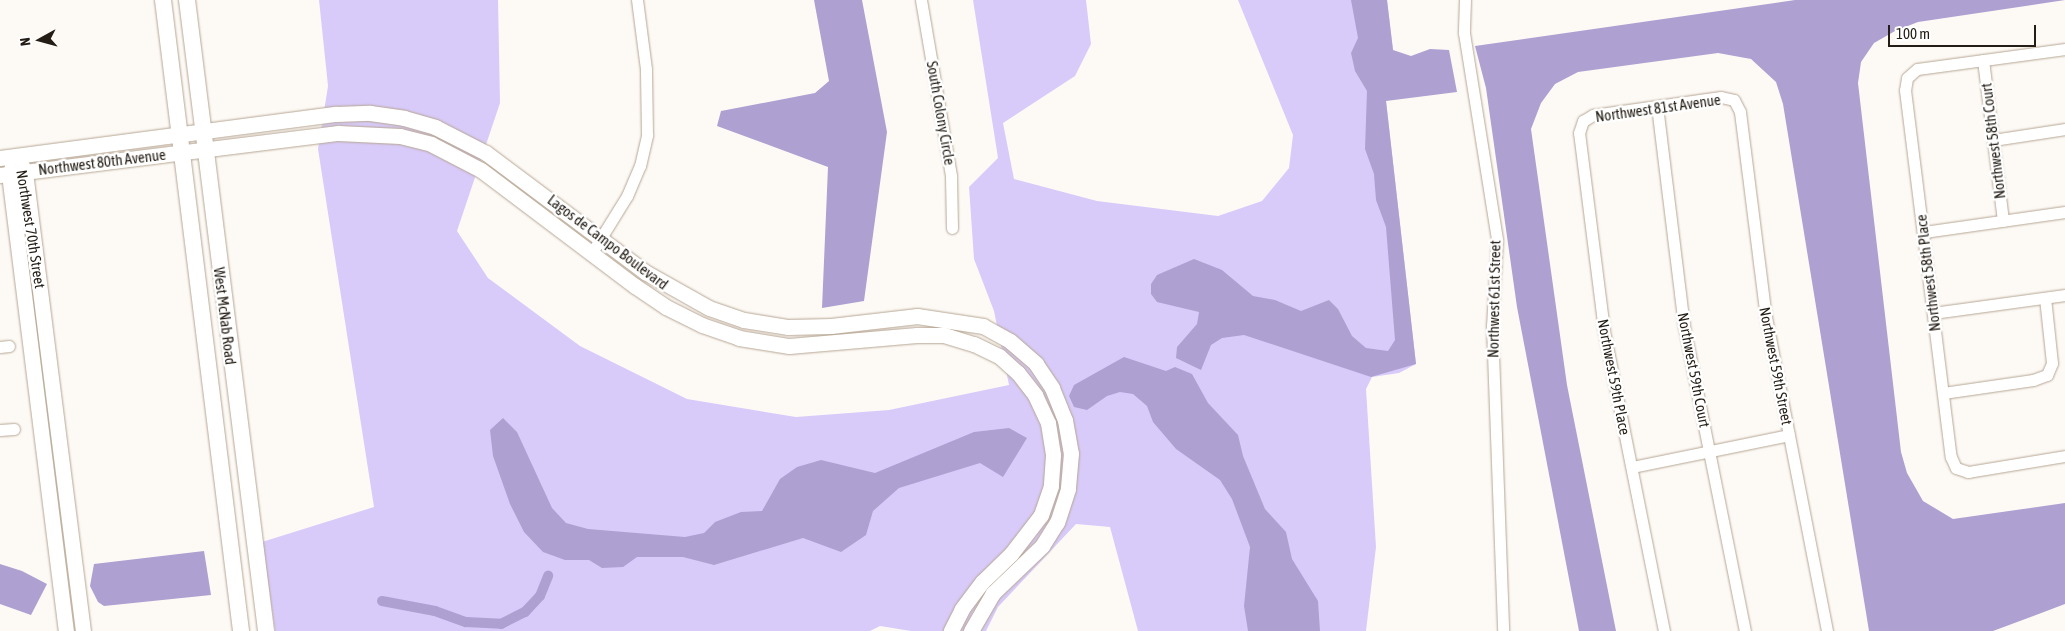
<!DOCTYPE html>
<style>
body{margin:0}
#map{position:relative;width:2065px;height:631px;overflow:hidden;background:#fdfaf6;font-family:"Asap Condensed",sans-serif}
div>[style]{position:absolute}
.green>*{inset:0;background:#d8cbfa}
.water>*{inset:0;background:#aea0d1}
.canal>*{height:10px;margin:-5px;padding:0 5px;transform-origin:5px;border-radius:5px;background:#aea0d1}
.roads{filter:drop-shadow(0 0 1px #b7a693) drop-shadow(0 0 1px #b7a693)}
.minor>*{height:11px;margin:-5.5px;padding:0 5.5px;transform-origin:5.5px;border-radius:5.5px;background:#fff}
.tertiary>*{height:15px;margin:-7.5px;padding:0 7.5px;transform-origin:7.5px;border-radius:7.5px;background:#fff}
.secondary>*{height:16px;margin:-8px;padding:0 8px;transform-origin:8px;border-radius:8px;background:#fff}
span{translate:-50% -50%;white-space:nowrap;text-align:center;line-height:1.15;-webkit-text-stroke:5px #fff;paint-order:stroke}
.street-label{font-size:15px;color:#231d15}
.north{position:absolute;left:15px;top:15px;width:50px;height:50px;-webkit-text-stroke:4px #fff;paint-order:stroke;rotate:263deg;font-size:14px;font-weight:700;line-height:20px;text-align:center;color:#231d15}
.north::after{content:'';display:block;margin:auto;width:18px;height:22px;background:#231d15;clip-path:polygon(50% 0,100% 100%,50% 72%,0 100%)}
.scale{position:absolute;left:1888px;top:25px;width:148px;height:22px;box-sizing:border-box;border:2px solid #231d15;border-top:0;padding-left:6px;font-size:15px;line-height:18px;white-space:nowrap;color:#231d15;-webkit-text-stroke:4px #fff;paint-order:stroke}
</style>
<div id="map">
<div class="green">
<div style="clip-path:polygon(319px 0,498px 0,500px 103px,457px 231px,488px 278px,580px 346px,687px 399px,796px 417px,889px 410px,1009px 385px,994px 311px,974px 259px,969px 187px,998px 158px,973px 0,1086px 0,1091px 44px,1075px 76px,1003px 123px,1014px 179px,1097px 201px,1218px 216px,1262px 201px,1289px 168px,1293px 135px,1238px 0,1387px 0,1393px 50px,1386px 101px,1416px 364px,1399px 373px,1372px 377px,1366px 389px,1376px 547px,1366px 631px,1138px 631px,1110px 527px,1076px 524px,998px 607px,986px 631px,911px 631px,880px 626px,870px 631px,275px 631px,262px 542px,374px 507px,318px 149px,328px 86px)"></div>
</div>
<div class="water">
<div style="clip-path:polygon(814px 0,862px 0,887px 132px,864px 301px,822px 308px,828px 167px,717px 126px,721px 111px,815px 93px,829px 81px)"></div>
<div style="clip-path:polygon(1351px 0,1387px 0,1393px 50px,1411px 56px,1430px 49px,1449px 50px,1457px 92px,1386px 101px,1416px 364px,1371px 377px,1244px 335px,1222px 338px,1211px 345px,1201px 370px,1176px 358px,1177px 347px,1197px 324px,1199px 312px,1157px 302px,1151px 294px,1151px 284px,1157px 275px,1194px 259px,1222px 270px,1253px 296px,1275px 300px,1301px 311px,1329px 300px,1338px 309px,1352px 336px,1366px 348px,1388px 351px,1395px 340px,1386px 227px,1376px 200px,1374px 174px,1365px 149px,1367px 91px,1355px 71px,1351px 53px,1358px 38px)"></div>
<div style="clip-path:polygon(1795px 0,2065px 0,1918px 22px,1895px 31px,1874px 43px,1861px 62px,1858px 83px,1901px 452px,1907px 473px,1923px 501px,1953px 519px,2065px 503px,2065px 604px,1993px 631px,1869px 631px,1783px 104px,1776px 82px,1751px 59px,1718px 53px,1578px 72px,1555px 84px,1541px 103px,1531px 129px,1567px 385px,1616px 631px,1579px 631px,1517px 307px,1486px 88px,1475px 46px)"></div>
<div style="clip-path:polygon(1124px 357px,1166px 371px,1175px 367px,1192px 374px,1208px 403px,1238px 435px,1243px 456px,1265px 509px,1286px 532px,1292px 559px,1318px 601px,1320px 631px,1248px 631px,1244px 606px,1250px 547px,1232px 499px,1220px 480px,1176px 449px,1153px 422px,1147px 406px,1133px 394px,1120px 392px,1107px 396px,1087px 410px,1074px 407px,1069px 396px,1074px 385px)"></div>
<div style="clip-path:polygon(503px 418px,517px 432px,552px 508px,566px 523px,588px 529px,685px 537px,704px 533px,715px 522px,741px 512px,762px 511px,780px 479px,797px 467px,821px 460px,875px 473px,974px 432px,1009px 428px,1027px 438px,1003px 477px,980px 463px,899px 488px,873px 511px,866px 535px,841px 552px,803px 538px,714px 565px,683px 557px,637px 557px,623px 567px,602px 568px,589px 560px,565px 560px,543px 552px,524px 532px,510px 504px,493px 456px,490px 430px)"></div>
<div style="clip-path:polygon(204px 551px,211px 595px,104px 606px,98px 602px,90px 586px,94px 564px)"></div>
<div style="clip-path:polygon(0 564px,22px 571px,47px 584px,31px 615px,0 604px)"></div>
</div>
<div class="canal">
<div style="left:382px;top:601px;width:54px;rotate:10.7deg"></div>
<div style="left:435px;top:611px;width:33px;rotate:20deg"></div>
<div style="left:466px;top:622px;width:35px;rotate:3deg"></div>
<div style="left:501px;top:624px;width:27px;rotate:-27deg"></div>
<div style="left:525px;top:612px;width:22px;rotate:-47deg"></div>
<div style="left:540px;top:596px;width:22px;rotate:-68deg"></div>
</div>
<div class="roads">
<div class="minor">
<div style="left:921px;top:0;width:179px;rotate:80.3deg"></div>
<div style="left:951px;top:176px;width:52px;rotate:88.9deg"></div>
<div style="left:1465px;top:0;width:33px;rotate:92deg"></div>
<div style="left:1464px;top:33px;width:210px;rotate:80.9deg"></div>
<div style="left:1497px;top:240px;width:86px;rotate:93.3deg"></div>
<div style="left:1492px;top:326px;width:305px;rotate:87.9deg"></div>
<div style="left:2065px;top:49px;width:149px;rotate:172.3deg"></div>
<div style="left:1917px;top:69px;width:13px;rotate:138deg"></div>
<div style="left:1907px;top:78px;width:12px;rotate:99deg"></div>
<div style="left:1905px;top:90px;width:370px;rotate:82.9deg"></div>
<div style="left:1951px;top:457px;width:12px;rotate:66deg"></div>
<div style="left:1956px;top:468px;width:13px;rotate:18deg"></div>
<div style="left:1968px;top:472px;width:98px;rotate:-9.4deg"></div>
<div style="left:1983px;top:60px;width:162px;rotate:82.9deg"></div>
<div style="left:1657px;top:106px;width:222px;rotate:83deg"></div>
<div style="left:1684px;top:326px;width:311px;rotate:78.7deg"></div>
<div style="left:1993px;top:140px;width:73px;rotate:-8.7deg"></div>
<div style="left:1924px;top:232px;width:142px;rotate:-8.1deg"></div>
<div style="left:591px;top:254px;width:68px;rotate:-58.2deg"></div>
<div style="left:627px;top:196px;width:33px;rotate:-67deg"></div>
<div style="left:640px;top:166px;width:32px;rotate:-77deg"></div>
<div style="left:647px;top:135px;width:66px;rotate:-90.9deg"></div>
<div style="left:646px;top:69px;width:70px;rotate:-97.4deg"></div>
<div style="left:1933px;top:313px;width:133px;rotate:-7.8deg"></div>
<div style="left:0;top:347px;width:9px;rotate:-6deg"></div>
<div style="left:1943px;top:393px;width:91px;rotate:-8.2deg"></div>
<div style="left:2033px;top:380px;width:15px;rotate:-20deg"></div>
<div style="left:2047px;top:375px;width:13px;rotate:-67deg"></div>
<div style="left:2052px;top:363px;width:65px;rotate:-96.1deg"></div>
<div style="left:0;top:430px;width:14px;rotate:-4deg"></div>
<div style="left:1632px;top:467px;width:160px;rotate:-11.5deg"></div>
<div style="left:1664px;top:631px;width:307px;rotate:-101.3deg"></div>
<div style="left:1604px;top:330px;width:199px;rotate:-97.2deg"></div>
<div style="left:1579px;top:133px;width:13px;rotate:-72deg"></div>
<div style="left:1583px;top:121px;width:12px;rotate:-31deg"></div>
<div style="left:1593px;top:115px;width:129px;rotate:-8deg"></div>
<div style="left:1721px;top:97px;width:13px;rotate:13deg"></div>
<div style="left:1734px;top:100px;width:13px;rotate:63deg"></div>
<div style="left:1740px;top:112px;width:207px;rotate:82.8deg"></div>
<div style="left:1766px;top:317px;width:320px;rotate:79deg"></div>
</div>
<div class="tertiary">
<div style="left:0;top:158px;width:339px;rotate:-7.5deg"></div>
<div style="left:336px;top:114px;width:34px;rotate:-2deg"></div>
<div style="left:370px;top:113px;width:34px;rotate:8deg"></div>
<div style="left:404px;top:118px;width:32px;rotate:16deg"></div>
<div style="left:435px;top:127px;width:57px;rotate:27deg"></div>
<div style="left:486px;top:153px;width:199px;rotate:36.8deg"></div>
<div style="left:645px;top:272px;width:73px;rotate:29.4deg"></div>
<div style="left:709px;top:308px;width:37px;rotate:19deg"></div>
<div style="left:744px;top:320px;width:45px;rotate:9deg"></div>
<div style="left:788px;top:327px;width:43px;rotate:-1.3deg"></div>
<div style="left:831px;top:326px;width:87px;rotate:-6.6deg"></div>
<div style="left:917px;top:316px;width:67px;rotate:8.6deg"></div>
<div style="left:983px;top:326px;width:31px;rotate:29deg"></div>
<div style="left:1010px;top:341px;width:35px;rotate:41deg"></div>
<div style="left:1036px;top:364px;width:29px;rotate:56deg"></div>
<div style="left:1052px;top:388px;width:35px;rotate:68deg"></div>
<div style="left:1065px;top:420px;width:34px;rotate:80deg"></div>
<div style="left:1071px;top:453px;width:36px;rotate:95deg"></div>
<div style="left:1068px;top:489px;width:35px;rotate:108deg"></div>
<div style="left:1057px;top:522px;width:28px;rotate:122deg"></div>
<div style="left:1042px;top:546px;width:68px;rotate:136.2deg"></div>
<div style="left:993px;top:593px;width:44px;rotate:120.1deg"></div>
<div style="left:21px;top:164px;width:9px;rotate:63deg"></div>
<div style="left:25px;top:172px;width:463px;rotate:82.8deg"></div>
<div style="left:12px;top:167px;width:8px;rotate:113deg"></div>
<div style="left:9px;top:174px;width:461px;rotate:82.9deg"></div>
<div style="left:0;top:175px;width:341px;rotate:-7.1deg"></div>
<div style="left:338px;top:133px;width:62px;rotate:2.8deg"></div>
<div style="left:400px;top:136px;width:32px;rotate:14deg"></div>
<div style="left:431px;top:144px;width:56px;rotate:27.5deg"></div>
<div style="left:481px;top:170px;width:193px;rotate:37deg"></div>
<div style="left:635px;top:286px;width:37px;rotate:34deg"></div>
<div style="left:666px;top:307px;width:40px;rotate:26.6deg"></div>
<div style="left:702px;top:325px;width:39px;rotate:19deg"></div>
<div style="left:739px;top:338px;width:51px;rotate:9.1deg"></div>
<div style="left:789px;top:346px;width:128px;rotate:-4.9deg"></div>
<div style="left:917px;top:335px;width:27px"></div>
<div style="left:944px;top:335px;width:31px;rotate:17deg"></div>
<div style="left:974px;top:344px;width:28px;rotate:26deg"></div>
<div style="left:999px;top:356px;width:25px;rotate:42deg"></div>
<div style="left:1018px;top:373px;width:28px;rotate:52deg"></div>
<div style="left:1035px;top:395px;width:31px;rotate:65deg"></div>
<div style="left:1048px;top:423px;width:32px;rotate:81deg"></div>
<div style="left:1053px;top:455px;width:31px;rotate:94deg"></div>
<div style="left:1051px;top:486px;width:31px;rotate:109deg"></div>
<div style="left:1041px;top:515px;width:49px;rotate:127.6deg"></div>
<div style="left:1011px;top:554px;width:40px;rotate:136deg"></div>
<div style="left:982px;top:582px;width:34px;rotate:127deg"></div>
<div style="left:962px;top:609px;width:25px;rotate:117deg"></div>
</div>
<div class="secondary">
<div style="left:163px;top:0;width:636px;rotate:82.95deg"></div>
<div style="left:187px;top:0;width:636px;rotate:82.86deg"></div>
</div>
</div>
<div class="street-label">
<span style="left:1658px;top:108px;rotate:-8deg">Northwest 81st Avenue</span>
<span style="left:941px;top:113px;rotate:80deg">South Colony Circle</span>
<span style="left:1993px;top:141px;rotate:-97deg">Northwest 58th Court</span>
<span style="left:102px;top:162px;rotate:-7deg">Northwest 80th Avenue</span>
<span style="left:31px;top:229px;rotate:81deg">Northwest 70th Street</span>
<span style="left:608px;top:242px;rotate:37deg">Lagos de Campo Boulevard</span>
<span style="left:1928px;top:273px;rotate:-97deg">Northwest 58th Place</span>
<span style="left:1494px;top:299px;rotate:-89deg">Northwest 61st Street</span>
<span style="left:225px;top:316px;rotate:83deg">West McNab Road</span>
<span style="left:1776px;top:366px;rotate:79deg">Northwest 59th Street</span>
<span style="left:1694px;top:370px;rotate:79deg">Northwest 59th Court</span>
<span style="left:1614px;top:377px;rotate:79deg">Northwest 59th Place</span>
</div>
<div class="north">N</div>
<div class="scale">100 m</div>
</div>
